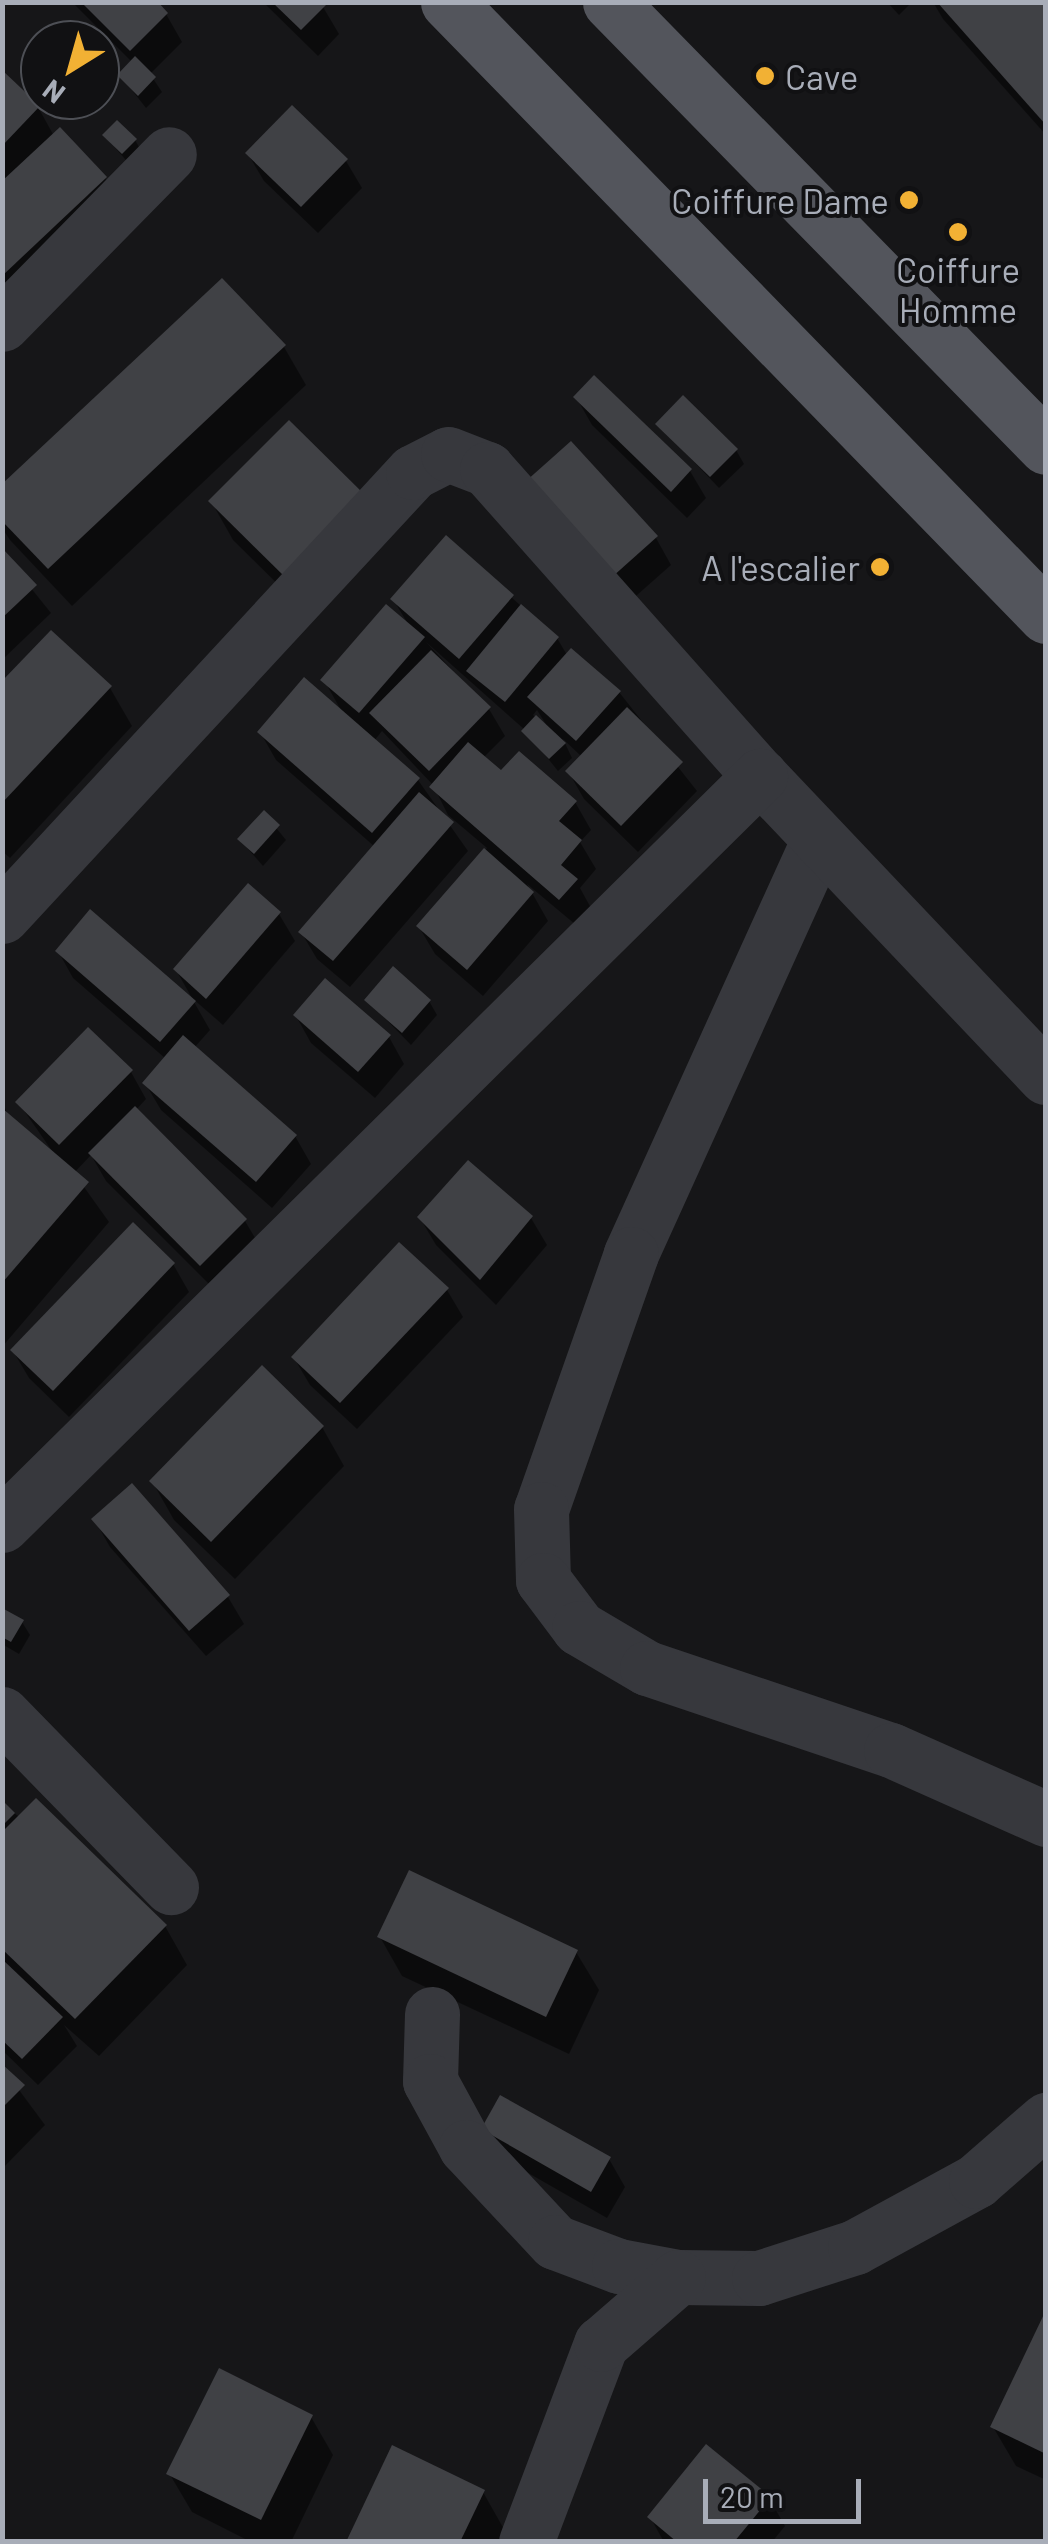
<!DOCTYPE html>
<style>
body{margin:0}
#map{position:relative;width:1048px;height:2544px;overflow:hidden;background:#161618;font-family:Barlow,sans-serif}
div>[style]{position:absolute}
.shadow>*{inset:0;background:#0007}
.building>*{inset:0;background:#404145}
.minor>*{height:55px;margin:-27.5px;padding:0 27.5px;transform-origin:27.5px;border-radius:27.5px;background:#37383d}
.major>*{height:55px;margin:-27.5px;padding:0 27.5px;transform-origin:27.5px;border-radius:27.5px;background:#53555c}
.dots>*{width:28px;height:28px;translate:-50% -50%;box-sizing:border-box;border:5px solid #111113;border-radius:50%}
span{translate:-50% -50%;white-space:nowrap;text-align:center;line-height:1.15;-webkit-text-stroke:8px #111113;paint-order:stroke}
.poi-label{font-size:35px;color:#a8adb8}
.left{translate:0 -50%;text-align:left}
.right{translate:-100% -50%;text-align:right}
.frame{position:absolute;inset:0;border:5px solid #a8adb8;pointer-events:none}
.north{position:absolute;left:20px;top:20px;width:100px;height:100px;box-sizing:border-box;background:#111113;border:2px solid #4d4f55;border-radius:50%;rotate:217deg;font-size:28px;font-weight:700;line-height:40px;text-align:center;color:#a8adb8}
.north::after{content:'';display:block;margin:auto;width:35px;height:45px;background:#f2b134;clip-path:polygon(50% 0,100% 100%,50% 72%,0 100%)}
.scale{position:absolute;left:703px;top:2479px;width:158px;height:45px;box-sizing:border-box;border:5px solid #a8adb8;border-top:0;padding-left:12px;font-size:30px;line-height:35px;white-space:nowrap;color:#a8adb8;-webkit-text-stroke:8px #111113;paint-order:stroke}
</style>
<div id="map">
<div class="shadow">
<div style="clip-path:polygon(72px 2px,154px 2px,166px 14px,182px 42px,150px 74px,162px 92px,146px 108px,120px 75px,132px 62px)"></div>
<div style="clip-path:polygon(263px 2px,320px 2px,339px 34px,318px 56px)"></div>
<div style="clip-path:polygon(887px 2px,912px 2px,899px 15px)"></div>
<div style="clip-path:polygon(933px 2px,1046px 2px,1046px 135px,943px 19px)"></div>
<div style="clip-path:polygon(2px 74px,38px 107px,54px 136px,105px 178px,127px 217px,2px 335px)"></div>
<div style="clip-path:polygon(105px 136px,135px 140px,143px 154px,131px 166px)"></div>
<div style="clip-path:polygon(248px 154px,346px 161px,362px 188px,318px 233px,264px 181px)"></div>
<div style="clip-path:polygon(284px 347px,306px 385px,72px 606px,10px 540px,2px 528px,2px 487px)"></div>
<div style="clip-path:polygon(576px 397px,690px 471px,706px 498px,687px 518px,592px 425px)"></div>
<div style="clip-path:polygon(289px 423px,310px 616px,233px 540px,211px 501px)"></div>
<div style="clip-path:polygon(658px 424px,736px 450px,744px 464px,719px 488px)"></div>
<div style="clip-path:polygon(519px 491px,656px 538px,671px 565px,619px 611px)"></div>
<div style="clip-path:polygon(evenodd,446px 539px,557px 638px,567px 655px,619px 692px,697px 791px,638px 852px,584px 799px,568px 771px,582px 757px,563px 739px,572px 758px,558px 771px,525px 730px,426px 642px,489px 709px,505px 736px,483px 758px,501px 774px,575px 802px,591px 830px,580px 842px,596px 869px,580px 888px,591px 908px,576px 925px,527px 884px,548px 921px,483px 996px,435px 954px,419px 927px,487px 848px,448px 815px,433px 785px,382px 731px,374px 741px,418px 780px,468px 851px,350px 987px,317px 959px,301px 932px,375px 847px,276px 760px,260px 732px,342px 712px,324px 680px,408px 624px,393px 599px,446px 539px,537px 710px,547px 726px,546px 727px,533px 715px,537px 710px)"></div>
<div style="clip-path:polygon(2px 552px,51px 613px,2px 660px)"></div>
<div style="clip-path:polygon(2px 685px,110px 688px,132px 726px,10px 858px,2px 851px)"></div>
<div style="clip-path:polygon(264px 813px,286px 840px,263px 866px,240px 840px)"></div>
<div style="clip-path:polygon(279px 914px,295px 941px,223px 1025px,192px 998px,176px 970px)"></div>
<div style="clip-path:polygon(58px 951px,194px 1002px,210px 1030px,194px 1048px,295px 1136px,311px 1164px,272px 1208px,161px 1110px,145px 1083px,166px 1059px,73px 978px)"></div>
<div style="clip-path:polygon(367px 1000px,429px 1001px,437px 1015px,411px 1045px)"></div>
<div style="clip-path:polygon(296px 1016px,389px 1037px,404px 1064px,375px 1098px,311px 1043px)"></div>
<div style="clip-path:polygon(131px 1072px,146px 1099px,135px 1111px,245px 1221px,261px 1248px,217px 1292px,106px 1181px,91px 1155px,74px 1173px,109px 1222px,2px 1347px,2px 1100px,8px 1116px,57px 1158px,18px 1102px)"></div>
<div style="clip-path:polygon(420px 1218px,531px 1218px,547px 1245px,496px 1305px,436px 1245px)"></div>
<div style="clip-path:polygon(400px 1246px,447px 1290px,463px 1317px,357px 1429px,310px 1385px,294px 1358px)"></div>
<div style="clip-path:polygon(173px 1264px,189px 1292px,69px 1417px,29px 1378px,13px 1351px)"></div>
<div style="clip-path:polygon(322px 1427px,344px 1466px,235px 1579px,174px 1520px,152px 1481px)"></div>
<div style="clip-path:polygon(94px 1519px,228px 1597px,244px 1624px,206px 1656px,110px 1547px)"></div>
<div style="clip-path:polygon(2px 1611px,22px 1622px,30px 1635px,19px 1654px,2px 1644px)"></div>
<div style="clip-path:polygon(2px 1804px,165px 1926px,187px 1965px,99px 2056px,64px 2025px,77px 2046px,38px 2085px,2px 2050px)"></div>
<div style="clip-path:polygon(380px 1937px,576px 1952px,599px 1990px,569px 2054px,402px 1976px)"></div>
<div style="clip-path:polygon(2px 2067px,45px 2125px,2px 2169px)"></div>
<div style="clip-path:polygon(484px 2129px,609px 2159px,625px 2187px,607px 2218px,500px 2157px)"></div>
<div style="clip-path:polygon(1046px 2316px,1046px 2480px,1016px 2466px,993px 2427px)"></div>
<div style="clip-path:polygon(311px 2417px,333px 2455px,291px 2542px,251px 2542px,192px 2512px,169px 2473px)"></div>
<div style="clip-path:polygon(483px 2492px,505px 2531px,500px 2542px,349px 2542px)"></div>
<div style="clip-path:polygon(769px 2498px,785px 2526px,772px 2542px,664px 2542px,650px 2517px)"></div>
</div>
<div class="building">
<div style="clip-path:polygon(81px 2px,158px 2px,168px 13px,130px 51px)"></div>
<div style="clip-path:polygon(272px 2px,324px 2px,326px 5px,301px 30px)"></div>
<div style="clip-path:polygon(937px 2px,1046px 2px,1046px 125px)"></div>
<div style="clip-path:polygon(135px 56px,156px 77px,138px 96px,117px 75px)"></div>
<div style="clip-path:polygon(2px 70px,40px 106px,2px 146px)"></div>
<div style="clip-path:polygon(292px 105px,348px 159px,301px 207px,245px 153px)"></div>
<div style="clip-path:polygon(117px 120px,137px 139px,122px 154px,102px 135px)"></div>
<div style="clip-path:polygon(60px 127px,107px 177px,2px 276px,2px 181px)"></div>
<div style="clip-path:polygon(222px 278px,286px 345px,48px 569px,2px 521px,2px 484px)"></div>
<div style="clip-path:polygon(594px 375px,692px 469px,671px 492px,573px 397px)"></div>
<div style="clip-path:polygon(683px 395px,738px 449px,710px 477px,655px 424px)"></div>
<div style="clip-path:polygon(289px 420px,368px 498px,287px 579px,208px 501px)"></div>
<div style="clip-path:polygon(571px 441px,658px 536px,602px 586px,516px 490px)"></div>
<div style="clip-path:polygon(446px 535px,514px 595px,459px 659px,390px 599px)"></div>
<div style="clip-path:polygon(2px 548px,37px 585px,2px 618px)"></div>
<div style="clip-path:polygon(386px 604px,425px 637px,359px 713px,320px 680px)"></div>
<div style="clip-path:polygon(521px 604px,559px 637px,505px 702px,466px 671px)"></div>
<div style="clip-path:polygon(51px 630px,112px 686px,2px 803px,2px 681px)"></div>
<div style="clip-path:polygon(571px 648px,621px 691px,576px 741px,527px 697px)"></div>
<div style="clip-path:polygon(431px 650px,491px 707px,429px 771px,369px 713px)"></div>
<div style="clip-path:polygon(304px 677px,420px 778px,372px 833px,257px 732px)"></div>
<div style="clip-path:polygon(627px 707px,683px 762px,621px 826px,565px 771px)"></div>
<div style="clip-path:polygon(536px 715px,566px 743px,549px 759px,521px 731px)"></div>
<div style="clip-path:polygon(468px 742px,501px 770px,519px 751px,577px 801px,559px 821px,582px 840px,561px 865px,578px 879px,559px 900px,429px 787px)"></div>
<div style="clip-path:polygon(419px 792px,454px 822px,333px 961px,298px 932px)"></div>
<div style="clip-path:polygon(264px 810px,280px 825px,254px 854px,237px 839px)"></div>
<div style="clip-path:polygon(484px 848px,534px 892px,467px 970px,416px 926px)"></div>
<div style="clip-path:polygon(248px 883px,281px 912px,206px 999px,173px 969px)"></div>
<div style="clip-path:polygon(90px 909px,196px 1001px,160px 1042px,55px 951px)"></div>
<div style="clip-path:polygon(393px 966px,431px 1000px,402px 1033px,364px 1000px)"></div>
<div style="clip-path:polygon(325px 978px,391px 1035px,358px 1072px,293px 1015px)"></div>
<div style="clip-path:polygon(88px 1027px,133px 1070px,59px 1145px,15px 1102px)"></div>
<div style="clip-path:polygon(183px 1035px,297px 1135px,256px 1182px,142px 1083px)"></div>
<div style="clip-path:polygon(135px 1106px,247px 1219px,200px 1266px,88px 1153px)"></div>
<div style="clip-path:polygon(2px 1108px,89px 1182px,2px 1283px)"></div>
<div style="clip-path:polygon(468px 1160px,533px 1216px,480px 1280px,417px 1217px)"></div>
<div style="clip-path:polygon(133px 1222px,175px 1263px,53px 1391px,10px 1350px)"></div>
<div style="clip-path:polygon(399px 1242px,449px 1288px,340px 1403px,291px 1357px)"></div>
<div style="clip-path:polygon(262px 1365px,324px 1426px,211px 1542px,149px 1481px)"></div>
<div style="clip-path:polygon(132px 1483px,230px 1595px,189px 1631px,91px 1519px)"></div>
<div style="clip-path:polygon(2px 1608px,24px 1620px,11px 1642px,2px 1637px)"></div>
<div style="clip-path:polygon(36px 1798px,167px 1925px,75px 2019px,2px 1949px,2px 1832px)"></div>
<div style="clip-path:polygon(2px 1800px,15px 1813px,2px 1826px)"></div>
<div style="clip-path:polygon(409px 1870px,578px 1950px,546px 2017px,377px 1937px)"></div>
<div style="clip-path:polygon(2px 1959px,63px 2017px,22px 2059px,2px 2040px)"></div>
<div style="clip-path:polygon(2px 2064px,25px 2085px,2px 2108px)"></div>
<div style="clip-path:polygon(500px 2095px,611px 2157px,591px 2192px,481px 2129px)"></div>
<div style="clip-path:polygon(1046px 2310px,1046px 2454px,990px 2427px)"></div>
<div style="clip-path:polygon(219px 2368px,313px 2415px,261px 2520px,166px 2474px)"></div>
<div style="clip-path:polygon(706px 2444px,771px 2497px,734px 2542px,677px 2542px,647px 2517px)"></div>
<div style="clip-path:polygon(392px 2445px,485px 2490px,460px 2542px,346px 2542px)"></div>
</div>
<div class="minor">
<div style="left:2px;top:324px;width:238px;rotate:-45.5deg"></div>
<div style="left:819px;top:839px;width:456px;rotate:114.4deg"></div>
<div style="left:631px;top:1254px;width:270px;rotate:109.4deg"></div>
<div style="left:541px;top:1509px;width:71px;rotate:88.4deg"></div>
<div style="left:543px;top:1580px;width:60px;rotate:53.1deg"></div>
<div style="left:579px;top:1628px;width:79px;rotate:30.5deg"></div>
<div style="left:647px;top:1668px;width:257px;rotate:18.6deg"></div>
<div style="left:891px;top:1750px;width:170px;rotate:24deg"></div>
<div style="left:2px;top:916px;width:605px;rotate:-47.21deg"></div>
<div style="left:413px;top:472px;width:39px;rotate:-27deg"></div>
<div style="left:448px;top:454px;width:42px;rotate:21deg"></div>
<div style="left:487px;top:469px;width:411px;rotate:48.4deg"></div>
<div style="left:760px;top:776px;width:415px;rotate:46.5deg"></div>
<div style="left:2px;top:1525px;width:1066px;rotate:-44.66deg"></div>
<div style="left:2px;top:1714px;width:242px;rotate:45.7deg"></div>
<div style="left:432px;top:2014px;width:67px;rotate:91.7deg"></div>
<div style="left:430px;top:2081px;width:75px;rotate:61.4deg"></div>
<div style="left:466px;top:2147px;width:130px;rotate:46.9deg"></div>
<div style="left:555px;top:2242px;width:68px;rotate:20.6deg"></div>
<div style="left:619px;top:2266px;width:60px;rotate:10.6deg"></div>
<div style="left:678px;top:2277px;width:81px;rotate:0.7deg"></div>
<div style="left:759px;top:2278px;width:101px;rotate:-17.9deg"></div>
<div style="left:855px;top:2247px;width:138px;rotate:-28.6deg"></div>
<div style="left:976px;top:2181px;width:93px;rotate:-41.1deg"></div>
<div style="left:526px;top:2542px;width:212px;rotate:-69.3deg"></div>
<div style="left:601px;top:2344px;width:102px;rotate:-41deg"></div>
</div>
<div class="major">
<div style="left:448px;top:2px;width:857px;rotate:45.76deg"></div>
<div style="left:610px;top:2px;width:623px;rotate:45.59deg"></div>
</div>
<div class="dots">
<div style="left:765px;top:76px;background:#f2b134"></div>
<div style="left:909px;top:200px;background:#f2b134"></div>
<div style="left:958px;top:232px;background:#f2b134"></div>
<div style="left:880px;top:567px;background:#f2b134"></div>
</div>
<div class="poi-label">
<span class="left" style="left:785px;top:76px">Cave</span>
<span class="right" style="left:889px;top:200px">Coiffure Dame</span>
<span style="left:958px;top:289px">Coiffure<br>Homme</span>
<span class="right" style="left:860px;top:567px">A l'escalier</span>
</div>
<div class="frame"></div>
<div class="north">N</div>
<div class="scale">20 m</div>
</div>
